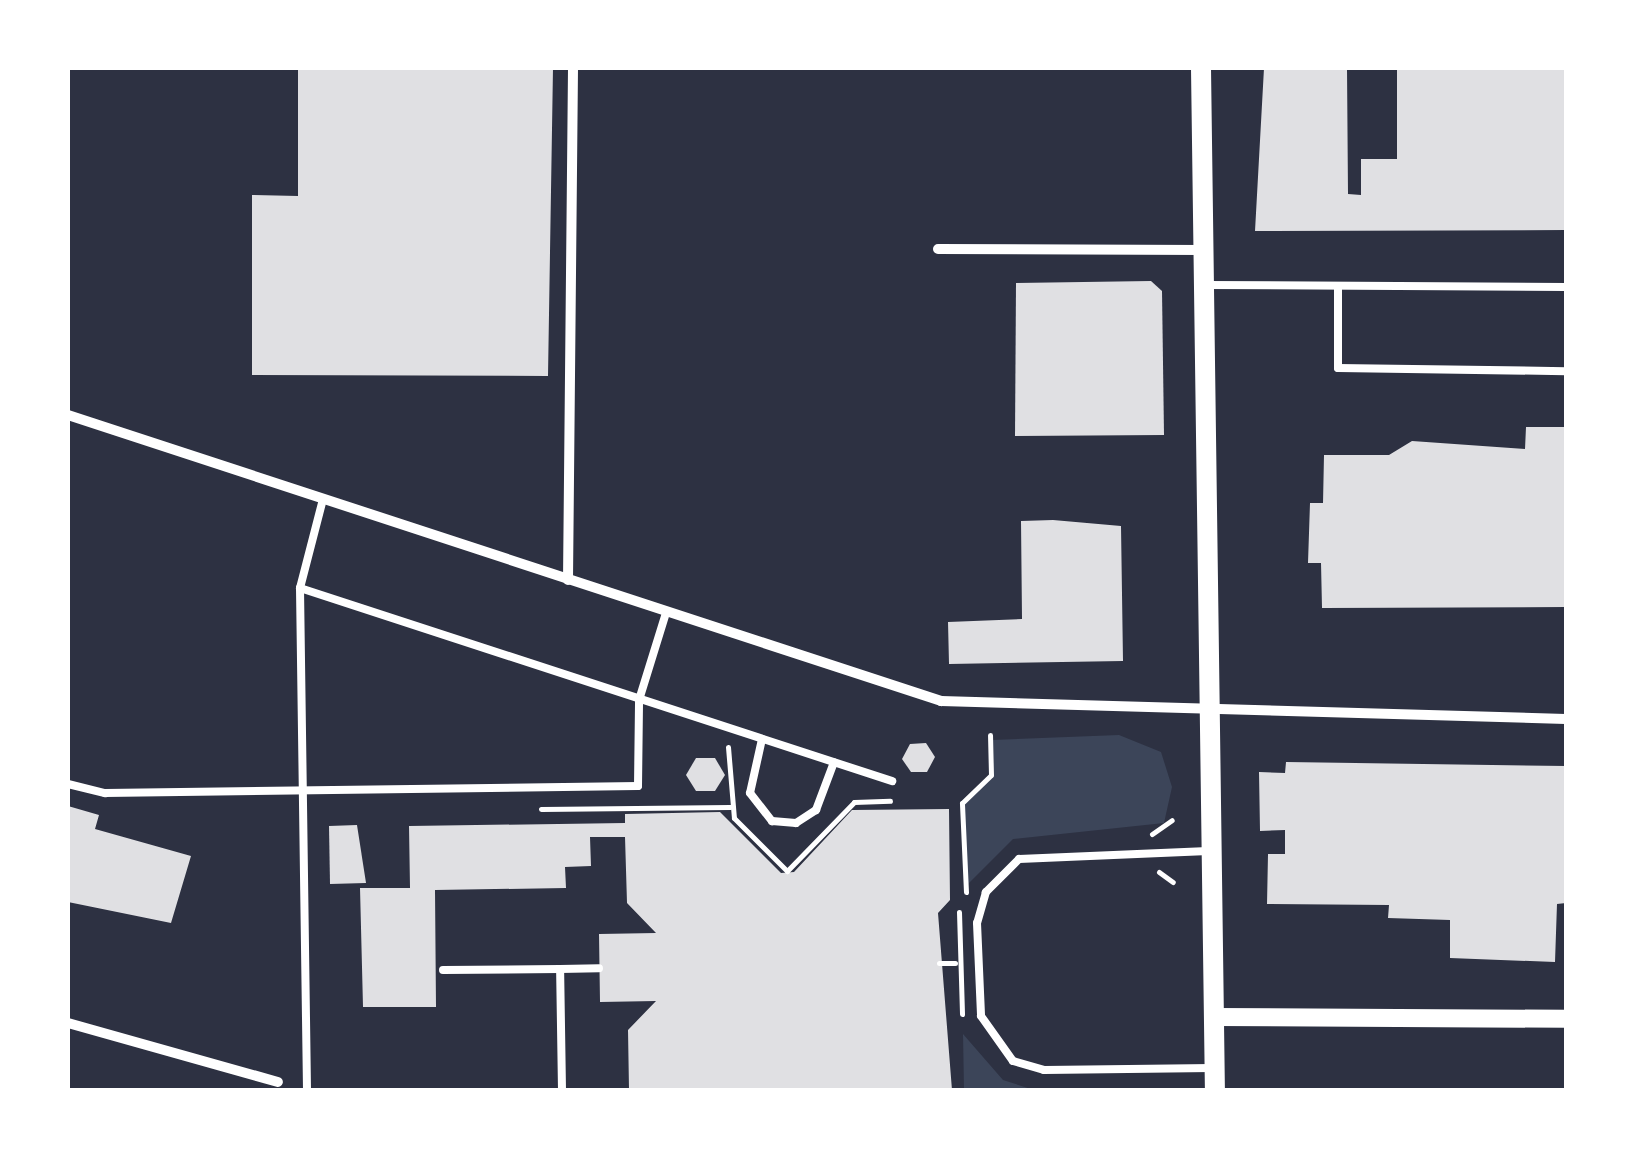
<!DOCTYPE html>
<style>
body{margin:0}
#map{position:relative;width:1634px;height:1158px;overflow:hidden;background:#2d3142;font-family:Literata,serif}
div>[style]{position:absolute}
.green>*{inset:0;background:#3c4559}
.building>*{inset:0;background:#e0e0e3}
.path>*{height:5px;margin:-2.5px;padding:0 2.5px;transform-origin:2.5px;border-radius:2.5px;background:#fff}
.service>*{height:8px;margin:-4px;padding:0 4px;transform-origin:4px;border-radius:4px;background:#fff}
.minor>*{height:10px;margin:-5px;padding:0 5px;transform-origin:5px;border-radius:5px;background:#fff}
.tertiary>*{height:18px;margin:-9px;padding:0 9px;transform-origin:9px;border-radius:9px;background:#fff}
.secondary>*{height:20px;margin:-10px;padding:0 10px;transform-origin:10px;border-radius:10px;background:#fff}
span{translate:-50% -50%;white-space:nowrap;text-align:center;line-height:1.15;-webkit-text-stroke:10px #fff;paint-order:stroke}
.frame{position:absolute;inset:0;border:70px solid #fff;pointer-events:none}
</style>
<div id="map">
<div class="green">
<div style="clip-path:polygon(1119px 735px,1161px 752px,1172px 787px,1164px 823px,1013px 839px,966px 886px,965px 803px,994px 776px,993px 740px)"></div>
<div style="clip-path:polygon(963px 1034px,1003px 1080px,1034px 1090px,964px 1090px)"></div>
</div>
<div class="building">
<div style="clip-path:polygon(298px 68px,553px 68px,548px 376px,252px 375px,252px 195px,298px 196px)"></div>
<div style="clip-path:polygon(1264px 68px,1347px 68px,1348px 194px,1361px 195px,1361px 159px,1397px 159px,1397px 68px,1566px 68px,1566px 230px,1255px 231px)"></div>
<div style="clip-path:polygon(1151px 281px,1162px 291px,1164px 435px,1015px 436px,1016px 283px)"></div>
<div style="clip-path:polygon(1526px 427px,1566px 427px,1566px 607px,1322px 608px,1321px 563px,1308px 563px,1310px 503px,1323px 503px,1324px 455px,1389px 455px,1412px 441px,1525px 449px)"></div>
<div style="clip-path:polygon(1053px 520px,1121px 526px,1123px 661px,949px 664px,948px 622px,1022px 619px,1021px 521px)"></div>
<div style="clip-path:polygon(926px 743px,935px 757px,927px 772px,911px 772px,902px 759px,910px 744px)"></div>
<div style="clip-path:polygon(696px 758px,715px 758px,725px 775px,715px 791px,696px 791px,686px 775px)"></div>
<div style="clip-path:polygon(1286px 762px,1566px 766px,1566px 903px,1557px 904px,1555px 962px,1450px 958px,1450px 920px,1388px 918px,1389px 905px,1267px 904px,1268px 854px,1285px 854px,1285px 830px,1260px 831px,1259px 772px,1285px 773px)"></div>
<div style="clip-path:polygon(68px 806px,99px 815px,95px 829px,191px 856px,171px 923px,68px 902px)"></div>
<div style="clip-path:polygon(949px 809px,950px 900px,938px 913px,952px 1090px,629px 1090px,628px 1030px,656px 1001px,600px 1002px,599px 934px,656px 933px,627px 903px,625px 837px,590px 837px,591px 866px,565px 867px,566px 888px,435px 890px,436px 1007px,363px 1007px,360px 888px,410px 888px,409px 826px,625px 823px,625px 814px,720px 812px,781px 873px,794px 872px,852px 810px)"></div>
<div style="clip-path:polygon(357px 825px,366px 883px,330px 884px,329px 826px)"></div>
</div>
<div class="path">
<div style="left:728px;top:747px;width:71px;rotate:85.2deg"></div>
<div style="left:734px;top:818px;width:75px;rotate:45deg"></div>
<div style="left:787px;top:871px;width:96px;rotate:-45.8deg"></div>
<div style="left:854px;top:802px;width:36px;rotate:-2deg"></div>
<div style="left:541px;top:809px;width:189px;rotate:-0.6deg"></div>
<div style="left:1152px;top:834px;width:24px;rotate:-35deg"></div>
<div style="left:1159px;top:872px;width:17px;rotate:36deg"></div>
<div style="left:966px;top:892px;width:89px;rotate:-92.6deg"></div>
<div style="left:962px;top:803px;width:40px;rotate:-44deg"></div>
<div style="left:991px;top:775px;width:40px;rotate:-91.4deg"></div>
<div style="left:959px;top:912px;width:102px;rotate:88.3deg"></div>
<div style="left:939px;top:963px;width:16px"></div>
</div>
<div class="service">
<div style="left:1206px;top:285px;width:360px;rotate:0.3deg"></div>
<div style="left:1338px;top:286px;width:82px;rotate:90deg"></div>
<div style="left:1338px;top:368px;width:228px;rotate:0.8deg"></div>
<div style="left:300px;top:588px;width:623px;rotate:18.06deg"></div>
<div style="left:762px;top:739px;width:55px;rotate:102.5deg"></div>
<div style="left:750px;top:793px;width:36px;rotate:52deg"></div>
<div style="left:772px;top:821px;width:24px;rotate:5deg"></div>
<div style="left:796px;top:823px;width:24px;rotate:-33deg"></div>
<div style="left:816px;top:810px;width:51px;rotate:-69.4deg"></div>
<div style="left:68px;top:784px;width:38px;rotate:14deg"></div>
<div style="left:105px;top:793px;width:533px;rotate:-0.75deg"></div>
<div style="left:638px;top:786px;width:86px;rotate:-89.3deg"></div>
<div style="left:639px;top:700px;width:91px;rotate:-72.8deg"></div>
<div style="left:1208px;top:851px;width:189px;rotate:177.6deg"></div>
<div style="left:1019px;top:859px;width:47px;rotate:135deg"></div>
<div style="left:986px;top:892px;width:32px;rotate:106deg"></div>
<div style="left:977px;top:923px;width:93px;rotate:87.5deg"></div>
<div style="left:981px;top:1016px;width:55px;rotate:54.6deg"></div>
<div style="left:1013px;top:1061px;width:32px;rotate:16deg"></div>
<div style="left:1044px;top:1070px;width:168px;rotate:-0.7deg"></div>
<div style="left:443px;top:970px;width:117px;rotate:-0.5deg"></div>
<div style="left:307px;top:1090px;width:502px;rotate:-90.8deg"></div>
<div style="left:300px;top:588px;width:92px;rotate:-75.5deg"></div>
<div style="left:562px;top:1090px;width:121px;rotate:-90.9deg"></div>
<div style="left:560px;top:969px;width:39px;rotate:-1deg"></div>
</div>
<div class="minor">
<div style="left:938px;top:249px;width:266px;rotate:0.2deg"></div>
<div style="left:68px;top:415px;width:919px;rotate:18.14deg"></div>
<div style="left:941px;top:701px;width:625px;rotate:1.65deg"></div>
<div style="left:568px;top:580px;width:512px;rotate:-89.44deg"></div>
<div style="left:68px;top:1023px;width:218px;rotate:15.7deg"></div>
</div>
<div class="tertiary">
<div style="left:1215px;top:1017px;width:351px;rotate:0.3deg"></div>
</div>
<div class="secondary">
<div style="left:1201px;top:68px;width:1022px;rotate:89.22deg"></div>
</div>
<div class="frame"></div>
</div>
